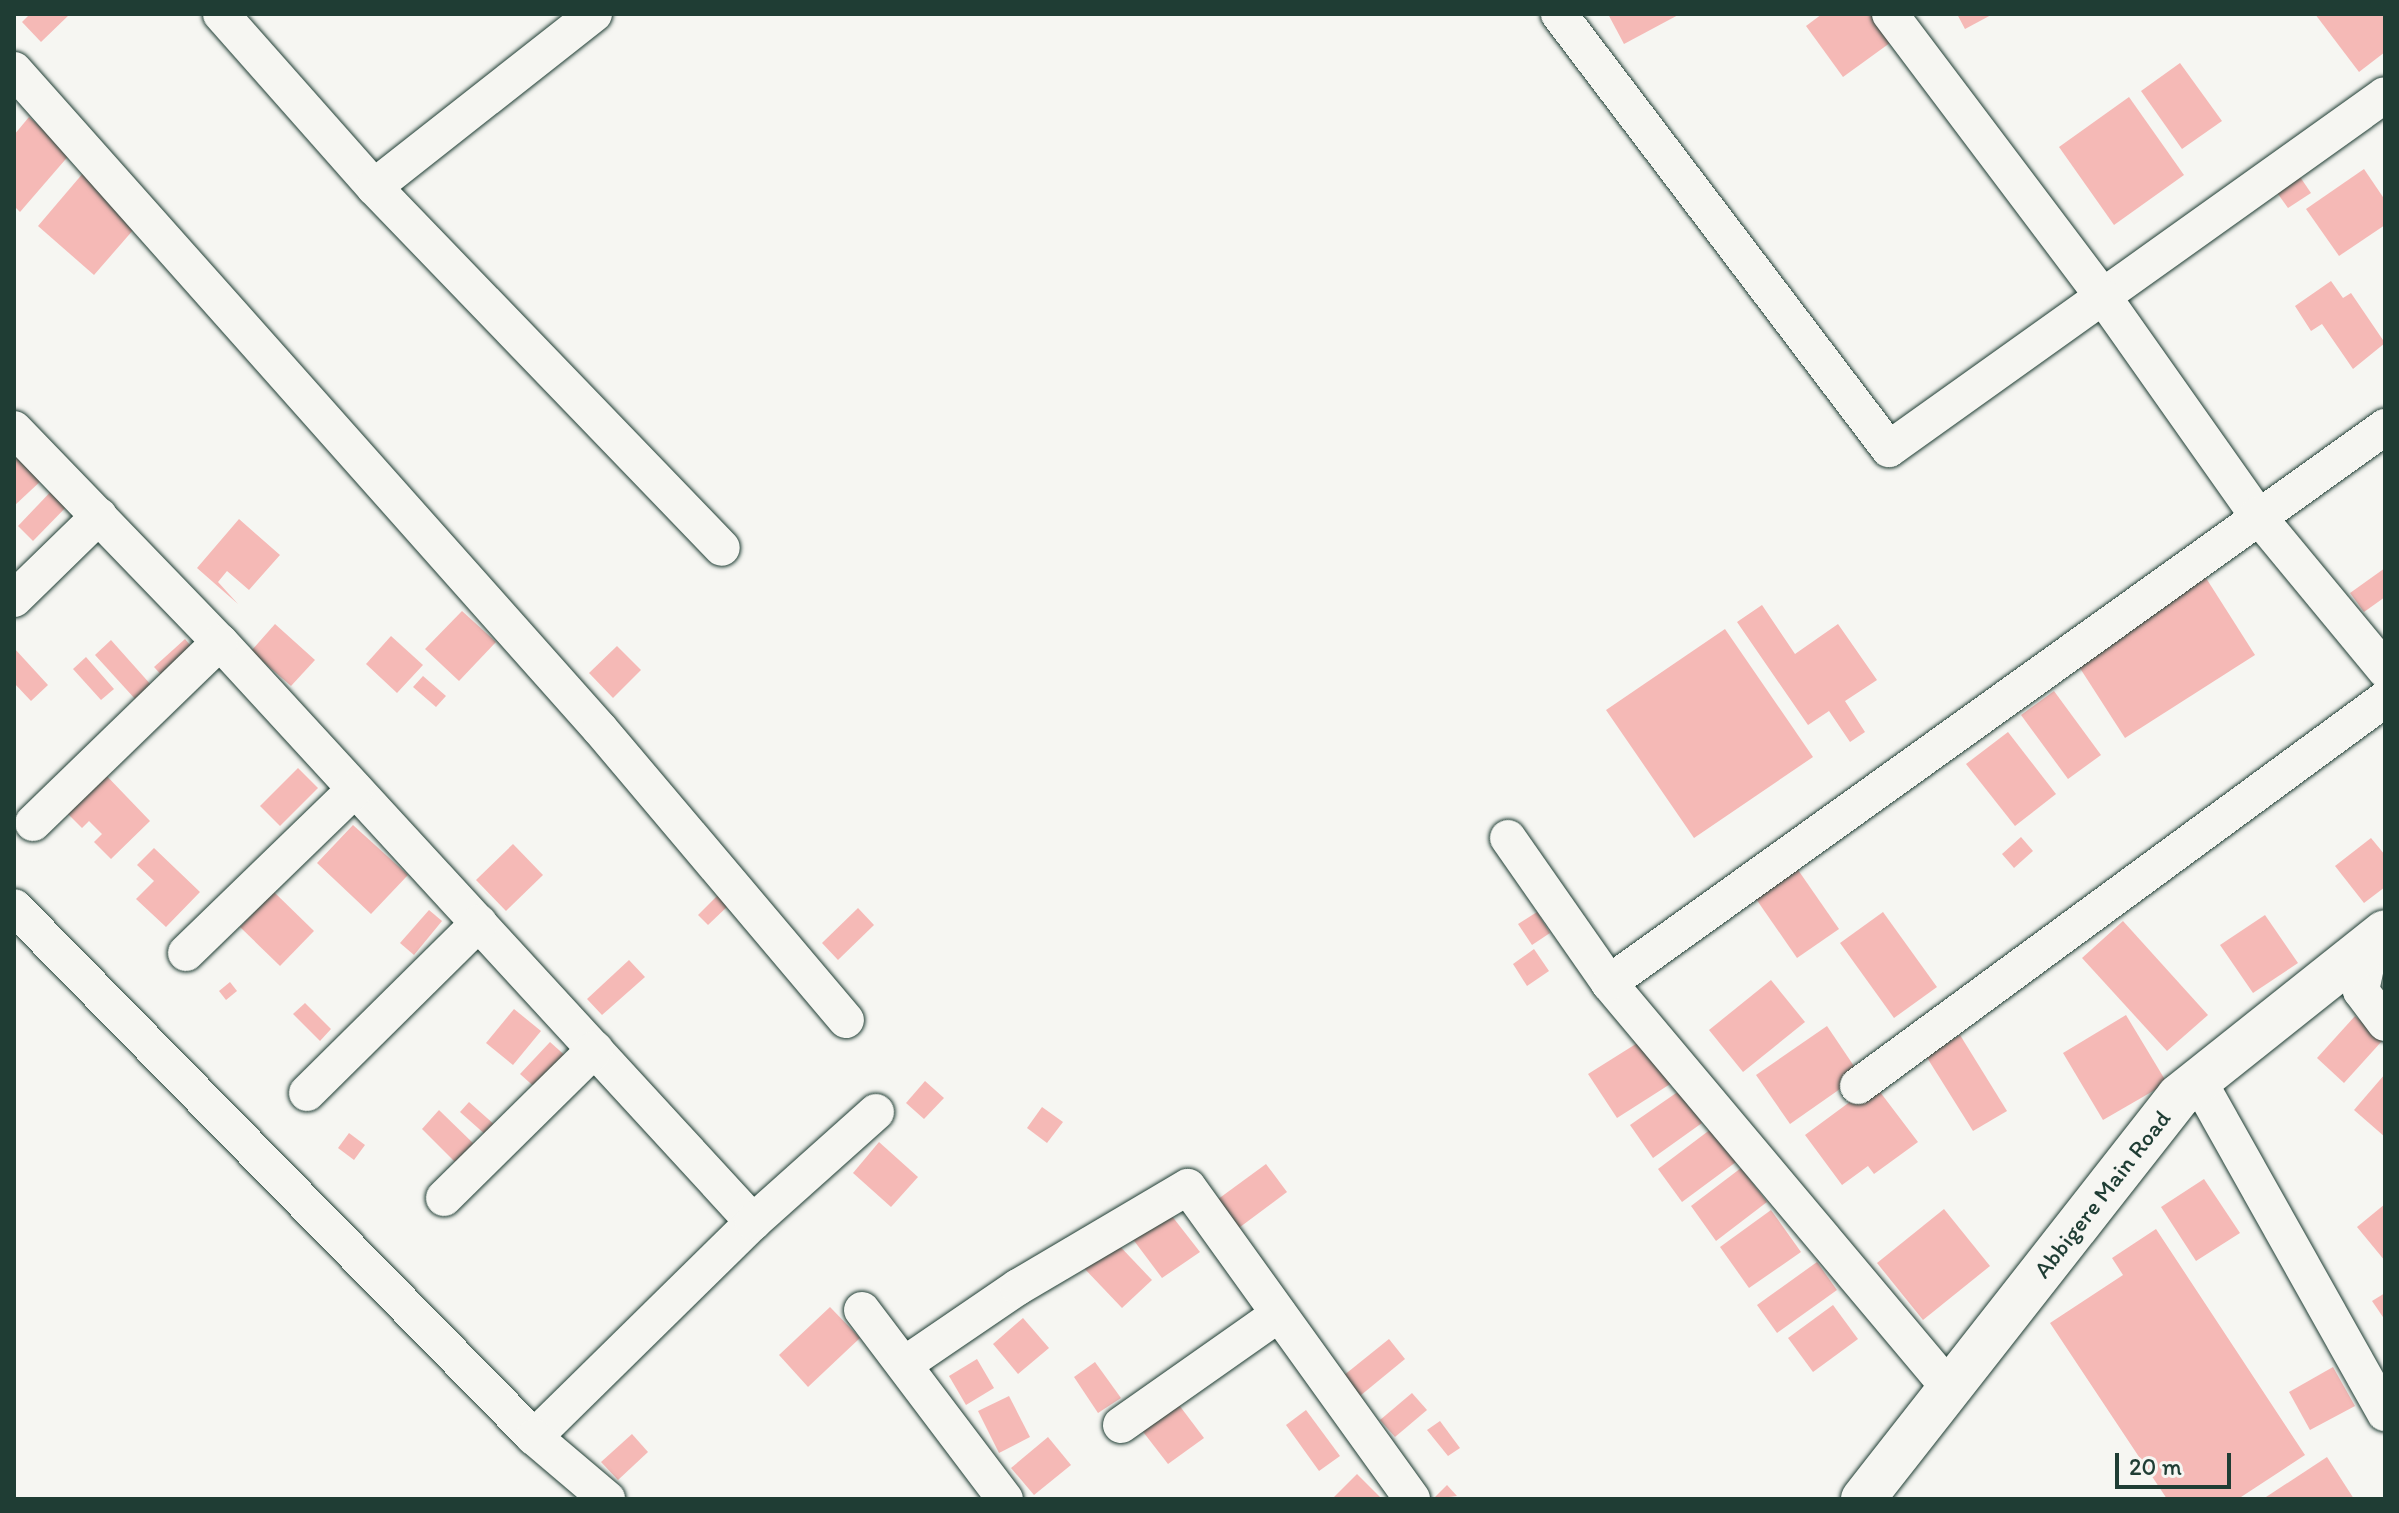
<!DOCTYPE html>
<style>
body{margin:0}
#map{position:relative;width:2399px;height:1513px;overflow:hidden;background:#f6f6f2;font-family:Itim,sans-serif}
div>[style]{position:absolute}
.building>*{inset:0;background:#f5b9b6}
.roads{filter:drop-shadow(0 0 2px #1f3d34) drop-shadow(0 0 2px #1f3d34)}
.minor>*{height:36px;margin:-18px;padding:0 18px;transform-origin:18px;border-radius:18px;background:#f6f6f2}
.secondary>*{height:44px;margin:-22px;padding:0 22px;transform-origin:22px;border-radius:22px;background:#f6f6f2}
span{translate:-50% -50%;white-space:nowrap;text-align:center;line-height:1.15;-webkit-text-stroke:8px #f6f6f2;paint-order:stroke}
.street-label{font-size:24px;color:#1f3d34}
.frame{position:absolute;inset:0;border:16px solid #1f3d34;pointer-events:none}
.scale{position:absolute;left:2115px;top:1453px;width:116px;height:36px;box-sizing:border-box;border:4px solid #1f3d34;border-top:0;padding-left:10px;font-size:24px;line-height:28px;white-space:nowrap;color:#1f3d34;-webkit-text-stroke:6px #f6f6f2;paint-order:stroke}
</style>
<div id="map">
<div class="building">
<div style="clip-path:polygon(30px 14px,70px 14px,41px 42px,22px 22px)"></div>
<div style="clip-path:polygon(1608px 14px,1680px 14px,1624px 44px)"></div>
<div style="clip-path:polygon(1822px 14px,1875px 14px,1894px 40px,1843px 77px,1806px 26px)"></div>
<div style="clip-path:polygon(1957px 14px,1993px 14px,1965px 29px)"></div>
<div style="clip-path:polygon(2315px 14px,2385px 14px,2385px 52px,2359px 72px)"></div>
<div style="clip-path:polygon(2180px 63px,2222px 121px,2182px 149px,2141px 91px)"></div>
<div style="clip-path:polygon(2129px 97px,2184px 175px,2114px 225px,2059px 147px)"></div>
<div style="clip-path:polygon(29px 117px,71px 153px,20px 212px,14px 206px,14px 135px)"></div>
<div style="clip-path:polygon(2364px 169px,2385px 200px,2385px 225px,2339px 256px,2306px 209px)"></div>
<div style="clip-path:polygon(2296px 171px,2311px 193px,2288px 208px,2273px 187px)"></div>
<div style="clip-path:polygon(84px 172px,141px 221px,94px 275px,38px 226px)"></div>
<div style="clip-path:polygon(2331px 281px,2343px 298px,2351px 293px,2385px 343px,2353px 369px,2322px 324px,2311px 331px,2295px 306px)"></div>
<div style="clip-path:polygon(20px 454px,44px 478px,14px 506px,14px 460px)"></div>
<div style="clip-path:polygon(57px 485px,73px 500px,33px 541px,18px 526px)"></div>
<div style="clip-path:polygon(239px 519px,280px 555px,249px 590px,227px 571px,218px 582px,238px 604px,197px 568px)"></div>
<div style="clip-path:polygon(2385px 568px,2385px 597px,2364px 612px,2350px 593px)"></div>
<div style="clip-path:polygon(2206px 578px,2255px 655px,2125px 738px,2076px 662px)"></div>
<div style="clip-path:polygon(1762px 605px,1795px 654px,1838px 624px,1877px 680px,1845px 701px,1865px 732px,1850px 742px,1829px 711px,1808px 725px,1737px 622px)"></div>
<div style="clip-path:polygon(462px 611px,496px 642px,459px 681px,425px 649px)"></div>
<div style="clip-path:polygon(275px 624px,315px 660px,291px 686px,251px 651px)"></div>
<div style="clip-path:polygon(1725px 629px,1813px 757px,1694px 838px,1606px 710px)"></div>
<div style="clip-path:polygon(391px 636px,423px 665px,397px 693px,366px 664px)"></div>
<div style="clip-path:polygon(185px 639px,196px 652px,166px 680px,154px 667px)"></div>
<div style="clip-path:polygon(111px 640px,152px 686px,136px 700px,95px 655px)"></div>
<div style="clip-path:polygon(617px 646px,641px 670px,613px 698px,589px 673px)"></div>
<div style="clip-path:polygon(14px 648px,48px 685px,31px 701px,14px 683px)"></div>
<div style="clip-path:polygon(86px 657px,114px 689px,101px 700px,73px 669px)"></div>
<div style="clip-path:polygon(423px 676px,446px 696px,436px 707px,413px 687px)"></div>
<div style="clip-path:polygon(2054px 691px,2101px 755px,2068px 779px,2021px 715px)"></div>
<div style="clip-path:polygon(2008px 732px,2056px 794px,2015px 826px,1966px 764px)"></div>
<div style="clip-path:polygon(298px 768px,318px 788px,280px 826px,260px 806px)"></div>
<div style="clip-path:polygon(102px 771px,150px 821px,111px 859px,94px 842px,102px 834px,89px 821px,82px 828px,63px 809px)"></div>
<div style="clip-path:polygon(353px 825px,408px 875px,371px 914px,317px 863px)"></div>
<div style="clip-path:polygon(2021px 837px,2033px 851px,2014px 868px,2002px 854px)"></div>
<div style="clip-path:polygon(2371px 838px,2385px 855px,2385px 887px,2364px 903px,2335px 866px)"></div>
<div style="clip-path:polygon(513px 844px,543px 875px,506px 911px,476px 880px)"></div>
<div style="clip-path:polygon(154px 848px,200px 892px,166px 927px,136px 899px,154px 881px,137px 865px)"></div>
<div style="clip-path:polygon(1796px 867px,1839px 929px,1797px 958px,1754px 896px)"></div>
<div style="clip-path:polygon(274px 892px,314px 931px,280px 966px,240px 927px)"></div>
<div style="clip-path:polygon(720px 893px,730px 904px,708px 925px,698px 915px)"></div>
<div style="clip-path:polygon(858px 908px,874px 925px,838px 960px,822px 943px)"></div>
<div style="clip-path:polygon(429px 910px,442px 921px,414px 955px,400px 943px)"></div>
<div style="clip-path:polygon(1537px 912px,1550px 933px,1532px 945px,1518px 924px)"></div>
<div style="clip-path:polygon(1883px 912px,1937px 987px,1894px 1018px,1840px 943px)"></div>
<div style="clip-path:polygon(2265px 915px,2298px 963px,2253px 993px,2220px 945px)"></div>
<div style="clip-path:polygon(2123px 921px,2208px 1015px,2167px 1051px,2082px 958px)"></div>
<div style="clip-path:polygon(1534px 949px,1549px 971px,1527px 986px,1513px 964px)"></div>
<div style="clip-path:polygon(629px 960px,645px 977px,602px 1015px,587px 999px)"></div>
<div style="clip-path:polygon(1771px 980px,1805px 1022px,1743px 1072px,1709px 1030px)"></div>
<div style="clip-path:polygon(230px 982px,237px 991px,226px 1000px,219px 991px)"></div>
<div style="clip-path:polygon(305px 1003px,331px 1029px,320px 1041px,293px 1014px)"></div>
<div style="clip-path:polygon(514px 1009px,541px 1031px,513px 1065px,486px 1043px)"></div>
<div style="clip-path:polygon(2126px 1015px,2167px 1083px,2103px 1120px,2063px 1053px)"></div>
<div style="clip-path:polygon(2355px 1016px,2382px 1041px,2344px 1083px,2317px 1058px)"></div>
<div style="clip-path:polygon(1827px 1026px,1860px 1075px,1790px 1124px,1756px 1075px)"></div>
<div style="clip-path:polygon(1960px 1035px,2007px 1111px,1973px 1131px,1926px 1056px)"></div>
<div style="clip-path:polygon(1647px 1037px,1675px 1081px,1617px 1118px,1588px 1074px)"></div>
<div style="clip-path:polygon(550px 1042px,569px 1059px,539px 1091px,520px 1074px)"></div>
<div style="clip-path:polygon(2385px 1074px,2385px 1137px,2354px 1110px)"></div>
<div style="clip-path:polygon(925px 1081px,944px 1098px,924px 1119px,906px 1103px)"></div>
<div style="clip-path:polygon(1874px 1084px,1918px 1142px,1874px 1174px,1868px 1166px,1842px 1185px,1805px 1135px)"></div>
<div style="clip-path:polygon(1679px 1091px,1702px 1123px,1653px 1158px,1630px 1125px)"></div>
<div style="clip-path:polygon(469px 1102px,496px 1126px,487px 1136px,460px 1112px)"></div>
<div style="clip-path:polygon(1042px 1107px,1063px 1122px,1047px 1143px,1027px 1128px)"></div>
<div style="clip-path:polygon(439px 1110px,475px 1145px,457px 1164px,422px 1129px)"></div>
<div style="clip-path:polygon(1711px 1129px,1736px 1162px,1682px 1202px,1658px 1169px)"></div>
<div style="clip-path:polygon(349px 1133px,365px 1145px,354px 1160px,338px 1148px)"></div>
<div style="clip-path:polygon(879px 1142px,918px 1177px,891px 1207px,853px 1173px)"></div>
<div style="clip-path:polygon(1266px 1164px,1287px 1192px,1232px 1233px,1210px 1205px)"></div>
<div style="clip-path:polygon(1741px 1168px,1767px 1202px,1716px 1241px,1691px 1206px)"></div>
<div style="clip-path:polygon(2204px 1179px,2240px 1233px,2196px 1261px,2161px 1207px)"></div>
<div style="clip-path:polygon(2385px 1204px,2385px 1261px,2357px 1227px)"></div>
<div style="clip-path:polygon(1944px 1209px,1990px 1266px,1923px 1320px,1877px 1263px)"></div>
<div style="clip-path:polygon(1771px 1210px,1801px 1252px,1749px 1288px,1720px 1247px)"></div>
<div style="clip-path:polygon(1168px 1211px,1200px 1252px,1162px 1278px,1129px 1234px)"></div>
<div style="clip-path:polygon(2156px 1229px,2305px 1455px,2238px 1499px,2167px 1499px,2050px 1323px,2123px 1275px,2112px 1258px)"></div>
<div style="clip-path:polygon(1112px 1238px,1152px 1280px,1122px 1308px,1082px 1266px)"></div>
<div style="clip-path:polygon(1817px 1262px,1837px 1290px,1777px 1333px,1757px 1305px)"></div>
<div style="clip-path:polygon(2385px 1293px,2385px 1320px,2372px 1301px)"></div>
<div style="clip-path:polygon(1833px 1305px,1858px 1339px,1813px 1372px,1788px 1338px)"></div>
<div style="clip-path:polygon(830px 1307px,860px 1338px,808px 1387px,779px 1355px)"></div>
<div style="clip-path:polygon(1023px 1318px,1049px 1348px,1018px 1374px,993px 1344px)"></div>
<div style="clip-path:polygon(1389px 1339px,1405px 1359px,1355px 1400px,1338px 1380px)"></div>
<div style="clip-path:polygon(977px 1359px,994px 1388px,966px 1405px,949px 1376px)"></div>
<div style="clip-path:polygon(1095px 1362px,1121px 1398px,1098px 1413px,1074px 1377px)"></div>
<div style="clip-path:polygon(2333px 1367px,2355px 1406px,2310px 1430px,2289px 1392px)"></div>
<div style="clip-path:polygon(1412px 1393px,1427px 1410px,1395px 1437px,1380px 1420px)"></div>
<div style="clip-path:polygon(1009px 1396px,1030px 1437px,999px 1453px,978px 1411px)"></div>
<div style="clip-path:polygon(1173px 1397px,1204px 1438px,1168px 1464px,1137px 1424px)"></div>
<div style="clip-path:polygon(1306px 1410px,1340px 1456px,1319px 1471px,1286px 1425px)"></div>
<div style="clip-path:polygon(1440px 1421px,1460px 1448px,1448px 1456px,1427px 1430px)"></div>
<div style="clip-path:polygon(632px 1434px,648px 1452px,618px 1480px,601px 1462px)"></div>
<div style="clip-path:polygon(1048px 1437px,1071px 1465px,1034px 1495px,1011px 1468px)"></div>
<div style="clip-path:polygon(2327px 1457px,2354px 1499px,2263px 1499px)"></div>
<div style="clip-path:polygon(1357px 1474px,1382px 1499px,1332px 1499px)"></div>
<div style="clip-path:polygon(1447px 1485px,1457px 1496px,1433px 1499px)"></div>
</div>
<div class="roads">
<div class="minor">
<div style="left:221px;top:14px;width:231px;rotate:48.5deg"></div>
<div style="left:374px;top:187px;width:501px;rotate:46.05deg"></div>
<div style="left:1559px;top:14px;width:546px;rotate:52.82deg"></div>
<div style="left:1889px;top:449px;width:609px;rotate:-35.52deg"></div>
<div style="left:1890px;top:14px;width:356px;rotate:53deg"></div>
<div style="left:2104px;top:298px;width:266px;rotate:54.8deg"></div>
<div style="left:2257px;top:515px;width:201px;rotate:50.4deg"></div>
<div style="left:14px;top:70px;width:882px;rotate:48.36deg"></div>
<div style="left:600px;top:729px;width:381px;rotate:49.8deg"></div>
<div style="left:374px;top:187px;width:280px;rotate:-38.2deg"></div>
<div style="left:14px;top:429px;width:296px;rotate:46deg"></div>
<div style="left:220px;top:642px;width:788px;rotate:47.42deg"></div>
<div style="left:753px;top:1222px;width:307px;rotate:135.5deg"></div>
<div style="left:534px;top:1437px;width:742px;rotate:-134.45deg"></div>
<div style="left:14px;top:599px;width:119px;rotate:-44.3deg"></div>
<div style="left:33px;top:823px;width:260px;rotate:-44.1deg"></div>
<div style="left:1508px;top:838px;width:177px;rotate:55.1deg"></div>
<div style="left:2371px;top:943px;width:49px;rotate:101.8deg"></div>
<div style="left:2361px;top:991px;width:40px;rotate:53deg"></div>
<div style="left:186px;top:953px;width:235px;rotate:-44.1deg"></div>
<div style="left:2198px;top:1080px;width:382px;rotate:60.7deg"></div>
<div style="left:1858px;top:1086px;width:654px;rotate:-36.29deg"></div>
<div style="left:307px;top:1093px;width:242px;rotate:-44.7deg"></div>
<div style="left:444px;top:1198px;width:212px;rotate:-44.6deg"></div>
<div style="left:753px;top:1222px;width:165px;rotate:-41.8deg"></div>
<div style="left:862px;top:1310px;width:237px;rotate:52.9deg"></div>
<div style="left:905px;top:1364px;width:137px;rotate:-34.3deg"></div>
<div style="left:1018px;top:1287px;width:197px;rotate:-30.5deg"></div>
<div style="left:1188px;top:1187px;width:384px;rotate:54.3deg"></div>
<div style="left:1950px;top:1389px;width:530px;rotate:-130.03deg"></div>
<div style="left:1609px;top:983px;width:955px;rotate:-35.62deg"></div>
<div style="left:1121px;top:1425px;width:193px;rotate:-35.1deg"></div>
<div style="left:534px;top:1437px;width:96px;rotate:40.3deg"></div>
</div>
<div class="secondary">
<div style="left:1863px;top:1499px;width:512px;rotate:-51.9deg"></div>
<div style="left:2179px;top:1096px;width:263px;rotate:-38.5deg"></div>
</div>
</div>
<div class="street-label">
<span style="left:2102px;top:1194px;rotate:-52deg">Abbigere Main Road</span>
</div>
<div class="frame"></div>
<div class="scale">20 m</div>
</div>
